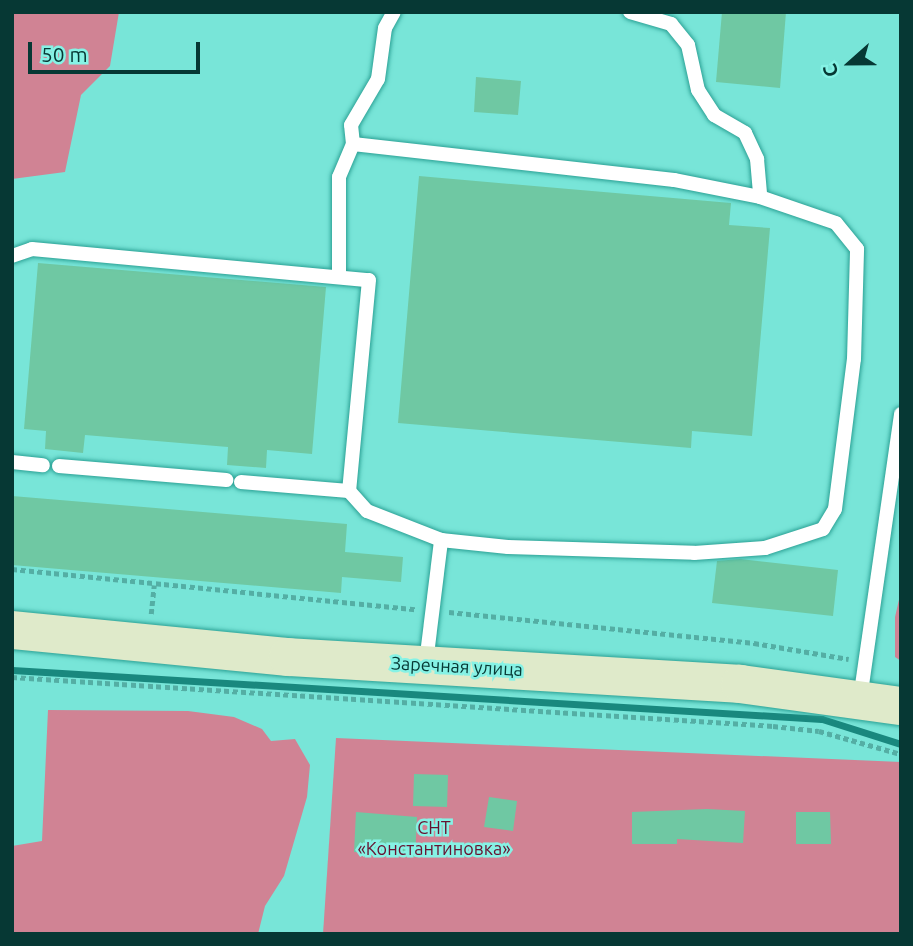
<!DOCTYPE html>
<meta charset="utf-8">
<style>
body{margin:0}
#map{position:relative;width:913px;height:946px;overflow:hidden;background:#78e5d8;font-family:Ubuntu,sans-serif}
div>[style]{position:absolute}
.green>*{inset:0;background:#d08394}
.stream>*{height:7px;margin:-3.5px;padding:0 3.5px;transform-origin:3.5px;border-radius:3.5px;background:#19887e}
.building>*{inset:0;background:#6fc8a3}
.path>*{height:4.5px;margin-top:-2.25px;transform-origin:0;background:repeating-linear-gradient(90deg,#54aea4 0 5px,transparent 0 8.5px)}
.roads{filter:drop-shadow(0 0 2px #2ba195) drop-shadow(0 0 2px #2ba195)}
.lane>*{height:14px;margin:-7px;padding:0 7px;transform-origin:7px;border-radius:7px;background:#fff}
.secondary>*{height:38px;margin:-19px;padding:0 19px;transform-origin:19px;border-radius:19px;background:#dfeaca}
span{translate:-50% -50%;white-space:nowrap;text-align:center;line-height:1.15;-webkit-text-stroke:5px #86f2e5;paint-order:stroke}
.street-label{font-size:18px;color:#063834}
.park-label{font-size:18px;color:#661230}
.frame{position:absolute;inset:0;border:14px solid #063834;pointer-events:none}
.north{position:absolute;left:815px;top:28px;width:70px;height:70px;-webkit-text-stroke:5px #86f2e5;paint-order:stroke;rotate:249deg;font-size:19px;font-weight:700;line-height:28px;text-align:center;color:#063834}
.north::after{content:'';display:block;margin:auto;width:24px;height:32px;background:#063834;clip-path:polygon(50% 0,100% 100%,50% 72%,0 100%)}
.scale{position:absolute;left:28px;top:42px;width:172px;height:32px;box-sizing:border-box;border:4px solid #063834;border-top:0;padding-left:9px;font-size:21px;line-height:24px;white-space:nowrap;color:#063834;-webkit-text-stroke:5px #86f2e5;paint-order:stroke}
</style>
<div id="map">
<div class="green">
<div style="clip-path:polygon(12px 12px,119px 12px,110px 66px,81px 95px,65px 172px,12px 179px)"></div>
<div style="clip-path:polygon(901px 591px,901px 661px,895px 657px,895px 617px)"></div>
<div style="clip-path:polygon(48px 710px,188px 711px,234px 717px,262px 729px,271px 741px,295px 739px,310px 765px,307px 797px,284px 876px,265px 906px,258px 934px,12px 934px,12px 846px,42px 841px)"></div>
<div style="clip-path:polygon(336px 738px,901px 762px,901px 934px,323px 934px)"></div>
</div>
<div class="stream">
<div style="left:12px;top:670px;width:811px;rotate:3.46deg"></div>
<div style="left:822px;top:719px;width:83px;rotate:17.6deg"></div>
</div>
<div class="building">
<div style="clip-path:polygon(722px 12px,786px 12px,780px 88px,716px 82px)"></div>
<div style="clip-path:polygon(476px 77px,521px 81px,518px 115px,474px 112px)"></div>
<div style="clip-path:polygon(419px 176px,731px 203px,729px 225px,770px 228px,752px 436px,692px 431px,691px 448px,398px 423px)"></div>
<div style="clip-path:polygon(38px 263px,326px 287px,312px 454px,267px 450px,266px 468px,227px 465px,228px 447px,85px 435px,83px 453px,45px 449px,46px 431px,24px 429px)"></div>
<div style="clip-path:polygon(12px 496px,347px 524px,345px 552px,403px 557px,401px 582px,342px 577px,341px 593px,12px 565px)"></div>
<div style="clip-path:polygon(740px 559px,838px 570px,833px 616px,712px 603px,717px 561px)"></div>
<div style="clip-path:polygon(414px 774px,448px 775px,447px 807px,413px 806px)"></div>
<div style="clip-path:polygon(489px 797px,517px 801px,513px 831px,484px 827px)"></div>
<div style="clip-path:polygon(707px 809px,745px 811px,743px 843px,677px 839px,677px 844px,632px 844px,632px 812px)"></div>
<div style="clip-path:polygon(356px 812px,417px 817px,415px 857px,354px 852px)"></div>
<div style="clip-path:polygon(796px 812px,830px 812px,831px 844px,796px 844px)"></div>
</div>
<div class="path">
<div style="left:12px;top:569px;width:405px;rotate:5.7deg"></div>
<div style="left:449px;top:612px;width:307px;rotate:5.8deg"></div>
<div style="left:754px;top:643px;width:96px;rotate:9.6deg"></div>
<div style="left:151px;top:614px;width:29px;rotate:-84deg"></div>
<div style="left:12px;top:677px;width:763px;rotate:3.68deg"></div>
<div style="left:773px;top:726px;width:46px;rotate:6.2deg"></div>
<div style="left:819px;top:731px;width:85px;rotate:15.7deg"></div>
</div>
<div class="roads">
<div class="lane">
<div style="left:630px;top:12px;width:43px;rotate:16.3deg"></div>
<div style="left:671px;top:24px;width:27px;rotate:51deg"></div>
<div style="left:688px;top:45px;width:46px;rotate:77.5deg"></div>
<div style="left:698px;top:90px;width:30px;rotate:57deg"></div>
<div style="left:714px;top:115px;width:36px;rotate:30deg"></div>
<div style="left:745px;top:133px;width:29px;rotate:65deg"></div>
<div style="left:757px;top:159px;width:38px;rotate:85deg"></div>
<div style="left:353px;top:144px;width:19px;rotate:-96deg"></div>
<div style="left:351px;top:125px;width:53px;rotate:-59.6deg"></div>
<div style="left:378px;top:79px;width:51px;rotate:-82.2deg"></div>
<div style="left:385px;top:28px;width:18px;rotate:-61deg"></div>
<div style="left:12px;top:256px;width:21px;rotate:-19deg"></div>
<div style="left:32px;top:249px;width:338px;rotate:5.3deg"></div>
<div style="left:369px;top:280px;width:212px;rotate:95.4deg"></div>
<div style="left:349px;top:491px;width:27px;rotate:48deg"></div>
<div style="left:367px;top:511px;width:79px;rotate:21.4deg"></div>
<div style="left:441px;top:540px;width:67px;rotate:6deg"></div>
<div style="left:508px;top:547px;width:186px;rotate:1.8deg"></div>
<div style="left:694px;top:553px;width:71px;rotate:-4deg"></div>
<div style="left:765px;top:548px;width:61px;rotate:-18.1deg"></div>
<div style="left:823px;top:529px;width:23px;rotate:-59deg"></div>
<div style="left:835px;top:509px;width:151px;rotate:-82.8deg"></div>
<div style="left:854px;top:359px;width:110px;rotate:-88.4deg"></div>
<div style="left:857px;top:249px;width:33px;rotate:-129deg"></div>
<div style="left:836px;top:223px;width:80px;rotate:-161.1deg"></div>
<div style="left:760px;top:197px;width:88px;rotate:-168.8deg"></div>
<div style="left:674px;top:180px;width:323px;rotate:-173.6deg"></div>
<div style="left:353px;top:144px;width:36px;rotate:113deg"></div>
<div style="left:339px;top:177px;width:98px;rotate:90deg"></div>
<div style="left:12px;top:462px;width:31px;rotate:6deg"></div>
<div style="left:59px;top:466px;width:168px;rotate:4.8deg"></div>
<div style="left:241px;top:482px;width:108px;rotate:4.8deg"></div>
<div style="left:426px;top:663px;width:124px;rotate:-83deg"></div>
<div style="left:860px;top:699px;width:288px;rotate:-81.8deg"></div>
</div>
<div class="secondary">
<div style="left:12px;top:630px;width:277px;rotate:5.6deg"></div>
<div style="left:288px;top:657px;width:453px;rotate:3.4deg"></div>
<div style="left:740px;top:684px;width:162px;rotate:7.8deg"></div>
</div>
</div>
<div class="street-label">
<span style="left:457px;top:666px;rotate:3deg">Заречная улица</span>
</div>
<div class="park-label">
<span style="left:434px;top:838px">СНТ<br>«Константиновка»</span>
</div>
<div class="frame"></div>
<div class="north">С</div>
<div class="scale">50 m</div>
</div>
